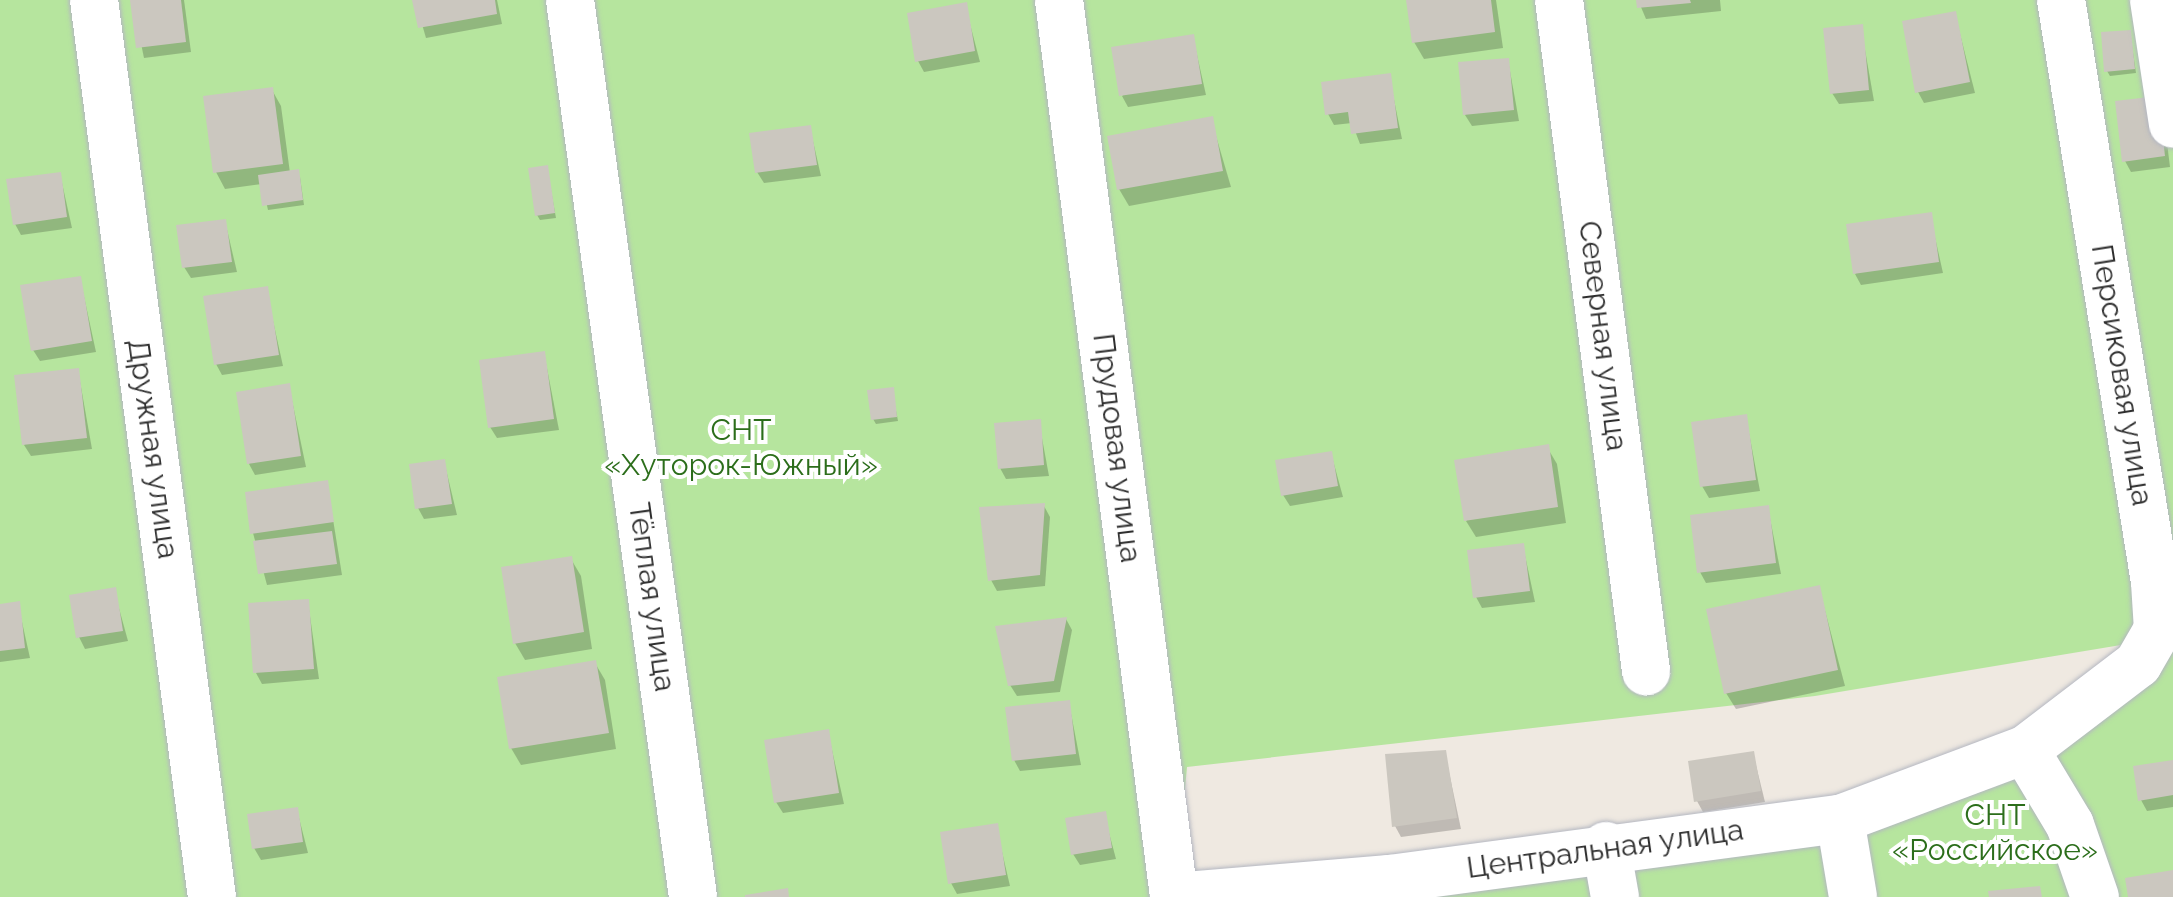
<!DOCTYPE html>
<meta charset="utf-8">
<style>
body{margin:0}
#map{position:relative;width:2173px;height:897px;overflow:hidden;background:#efe9e1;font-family:Raleway,sans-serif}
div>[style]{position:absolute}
.green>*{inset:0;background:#b6e59e}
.shadow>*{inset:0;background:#0003}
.building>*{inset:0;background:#cbc7bf}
.roads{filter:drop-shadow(0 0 2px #b4b7c1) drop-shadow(0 0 2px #b4b7c1)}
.minor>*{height:48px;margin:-24px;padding:0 24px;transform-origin:24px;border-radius:24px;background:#fff}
span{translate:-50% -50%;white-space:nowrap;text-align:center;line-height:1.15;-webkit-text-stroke:8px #fff;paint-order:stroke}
.street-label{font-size:30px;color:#2e2e2e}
.park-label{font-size:30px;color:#2c6e1b}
</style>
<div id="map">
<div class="green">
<div style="clip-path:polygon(evenodd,0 0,2173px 0,2173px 897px,0 897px,0 0,2121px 645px,2024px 750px,1840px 819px,1175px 897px,1187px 767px,1815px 696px,2121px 645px)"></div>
</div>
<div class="shadow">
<div style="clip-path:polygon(132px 0,184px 0,191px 52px,144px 58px)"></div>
<div style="clip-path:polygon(415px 0,497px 0,502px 24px,426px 38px)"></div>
<div style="clip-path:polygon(1409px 0,1496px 0,1503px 48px,1424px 59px,1414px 42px)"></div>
<div style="clip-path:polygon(1638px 0,1720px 0,1721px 11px,1646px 19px)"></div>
<div style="clip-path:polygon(965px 5px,980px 62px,924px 72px,918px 61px)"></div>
<div style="clip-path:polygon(1955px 14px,1975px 93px,1924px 103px,1918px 92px)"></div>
<div style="clip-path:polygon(1861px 27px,1874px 101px,1839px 104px,1832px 93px)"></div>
<div style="clip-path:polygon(2130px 32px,2136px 73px,2110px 76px,2107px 71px)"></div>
<div style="clip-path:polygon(1193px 37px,1206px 95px,1128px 107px,1122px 96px)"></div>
<div style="clip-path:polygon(1508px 60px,1519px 121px,1472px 126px,1465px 115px)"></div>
<div style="clip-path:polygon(1389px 75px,1402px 139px,1360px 144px,1352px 123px,1334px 125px,1328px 114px)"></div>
<div style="clip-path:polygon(272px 90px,281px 106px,290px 173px,300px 177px,304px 205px,268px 210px,262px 184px,225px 189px,216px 172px)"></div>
<div style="clip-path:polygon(2163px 110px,2170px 167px,2131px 172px,2125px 161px)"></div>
<div style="clip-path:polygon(1211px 119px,1231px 187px,1129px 206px,1119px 189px)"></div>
<div style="clip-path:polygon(810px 128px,821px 176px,764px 183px,757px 172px)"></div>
<div style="clip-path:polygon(547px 168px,556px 218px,540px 220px,537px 215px)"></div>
<div style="clip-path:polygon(60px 174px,72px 228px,21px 235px,15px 224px)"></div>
<div style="clip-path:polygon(1930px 215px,1943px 273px,1861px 285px,1855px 274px)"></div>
<div style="clip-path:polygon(225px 221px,237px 272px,191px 278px,184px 267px)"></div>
<div style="clip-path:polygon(80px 278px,96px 352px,40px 361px,33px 350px)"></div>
<div style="clip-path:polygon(266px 289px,283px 366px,222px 375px,216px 364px)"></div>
<div style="clip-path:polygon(544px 353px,559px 430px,497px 438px,490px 427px)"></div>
<div style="clip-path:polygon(78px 370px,92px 449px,31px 456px,24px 445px)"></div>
<div style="clip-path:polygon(289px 386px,306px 467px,255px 475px,249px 464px)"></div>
<div style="clip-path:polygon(892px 390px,898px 421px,876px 424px,873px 419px)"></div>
<div style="clip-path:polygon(1746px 417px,1760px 491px,1709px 498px,1702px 486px)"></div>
<div style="clip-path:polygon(1039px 422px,1049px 476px,1006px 479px,1000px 468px)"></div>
<div style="clip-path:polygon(1547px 447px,1557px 464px,1566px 523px,1476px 537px,1466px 521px)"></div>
<div style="clip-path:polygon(1331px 453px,1343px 497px,1290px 506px,1283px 495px)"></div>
<div style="clip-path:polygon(444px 461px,457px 515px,424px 519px,418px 508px)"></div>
<div style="clip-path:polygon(327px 482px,342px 575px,267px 585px,253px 533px)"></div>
<div style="clip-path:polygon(1044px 506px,1050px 517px,1045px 586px,997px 591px,991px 580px)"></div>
<div style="clip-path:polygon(1768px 508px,1781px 574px,1706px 583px,1700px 572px)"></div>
<div style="clip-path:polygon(1523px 546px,1535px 602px,1482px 608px,1476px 597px)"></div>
<div style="clip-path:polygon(571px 559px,581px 576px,592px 649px,525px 660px,515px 643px)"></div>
<div style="clip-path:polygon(1819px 588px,1845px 686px,1736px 709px,1726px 693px)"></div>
<div style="clip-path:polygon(114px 590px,128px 641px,85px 649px,79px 637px)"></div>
<div style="clip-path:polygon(308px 602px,319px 679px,262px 684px,256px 673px)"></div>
<div style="clip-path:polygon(18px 604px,30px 658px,0 662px,0 606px)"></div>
<div style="clip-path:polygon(1066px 619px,1072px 630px,1060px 692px,1017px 696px,1010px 685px)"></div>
<div style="clip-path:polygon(595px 663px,605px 680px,616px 749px,521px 765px,511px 748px)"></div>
<div style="clip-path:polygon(1069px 703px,1081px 765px,1020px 771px,1014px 760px)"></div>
<div style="clip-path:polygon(828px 732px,844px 804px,783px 813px,776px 802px)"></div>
<div style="clip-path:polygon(1445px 753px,1461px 829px,1401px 837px,1395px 826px)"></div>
<div style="clip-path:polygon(1753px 753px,1765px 802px,1703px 812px,1697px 801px)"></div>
<div style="clip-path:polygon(2173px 762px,2173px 807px,2147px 811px,2141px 800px)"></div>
<div style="clip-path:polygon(297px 810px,308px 853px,261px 860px,254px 848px)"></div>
<div style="clip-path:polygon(1104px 814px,1116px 859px,1080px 865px,1073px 854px)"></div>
<div style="clip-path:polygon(996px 826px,1010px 886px,957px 894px,951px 883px)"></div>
</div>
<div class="building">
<div style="clip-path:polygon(130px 0,181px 0,186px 42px,136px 48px)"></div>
<div style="clip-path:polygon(412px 0,495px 0,497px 14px,418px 28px)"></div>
<div style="clip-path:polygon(1406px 0,1491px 0,1495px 32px,1412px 43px)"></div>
<div style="clip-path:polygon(1636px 0,1690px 0,1691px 3px,1637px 8px)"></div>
<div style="clip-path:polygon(967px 2px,975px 51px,915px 62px,907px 13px)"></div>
<div style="clip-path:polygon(1956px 11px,1970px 82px,1915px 93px,1902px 21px)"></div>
<div style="clip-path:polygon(1863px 24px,1869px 90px,1830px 94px,1823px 28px)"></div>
<div style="clip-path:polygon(2131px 30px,2135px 69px,2104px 72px,2101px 32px)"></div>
<div style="clip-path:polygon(1194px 34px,1202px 84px,1119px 96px,1111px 47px)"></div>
<div style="clip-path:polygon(1509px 58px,1514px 110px,1463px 115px,1458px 62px)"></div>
<div style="clip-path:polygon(1391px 73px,1398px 128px,1351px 134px,1348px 112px,1325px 115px,1321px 82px)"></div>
<div style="clip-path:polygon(273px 87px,283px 164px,213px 173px,203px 96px)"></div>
<div style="clip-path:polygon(2158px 96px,2165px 156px,2122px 162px,2115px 101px)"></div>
<div style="clip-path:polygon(1213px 116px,1223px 171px,1117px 190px,1107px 136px)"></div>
<div style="clip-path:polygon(811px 125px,817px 165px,755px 173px,749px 133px)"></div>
<div style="clip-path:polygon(548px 165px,555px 213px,535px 216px,528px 168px)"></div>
<div style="clip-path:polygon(299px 169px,303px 200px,262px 206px,258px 175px)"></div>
<div style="clip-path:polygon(61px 172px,67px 217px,13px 225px,6px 179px)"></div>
<div style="clip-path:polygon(1932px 212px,1939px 262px,1853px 274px,1846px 224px)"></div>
<div style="clip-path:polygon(226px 219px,232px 262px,182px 268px,176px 225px)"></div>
<div style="clip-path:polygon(81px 276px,92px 341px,31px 351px,20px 285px)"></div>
<div style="clip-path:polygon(268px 286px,279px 355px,214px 365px,203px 296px)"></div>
<div style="clip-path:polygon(545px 351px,554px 419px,488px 428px,479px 360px)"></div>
<div style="clip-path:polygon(79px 368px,87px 438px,22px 445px,14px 375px)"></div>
<div style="clip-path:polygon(290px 383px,301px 456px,247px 464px,236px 392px)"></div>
<div style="clip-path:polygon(894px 387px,897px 417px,871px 420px,867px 390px)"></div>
<div style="clip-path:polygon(1747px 414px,1756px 480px,1700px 487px,1691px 422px)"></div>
<div style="clip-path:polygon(1041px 419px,1044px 465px,998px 469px,994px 423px)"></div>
<div style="clip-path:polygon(1549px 444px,1558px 507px,1464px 521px,1454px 460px)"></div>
<div style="clip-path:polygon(1332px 451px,1338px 486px,1281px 496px,1275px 460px)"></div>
<div style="clip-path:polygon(445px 459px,452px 504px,415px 509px,409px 464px)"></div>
<div style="clip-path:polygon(328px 480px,334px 522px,250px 534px,245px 492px)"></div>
<div style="clip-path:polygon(1045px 503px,1040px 575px,988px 581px,979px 507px)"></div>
<div style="clip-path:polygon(1769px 505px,1776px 563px,1697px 573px,1690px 515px)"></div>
<div style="clip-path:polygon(332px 531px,337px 564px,258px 574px,253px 541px)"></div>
<div style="clip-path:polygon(1524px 543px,1530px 591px,1473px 598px,1467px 550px)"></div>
<div style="clip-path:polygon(572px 556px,584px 632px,513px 644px,501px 567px)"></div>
<div style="clip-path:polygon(1820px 585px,1838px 670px,1724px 694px,1706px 609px)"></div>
<div style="clip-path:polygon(116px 587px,123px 631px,76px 638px,69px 595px)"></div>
<div style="clip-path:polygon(309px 599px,314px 669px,253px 673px,248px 603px)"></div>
<div style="clip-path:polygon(20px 601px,25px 648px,0 651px,0 604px)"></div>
<div style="clip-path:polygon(1067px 617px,1054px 681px,1008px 686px,995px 626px)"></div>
<div style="clip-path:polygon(596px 660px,609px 733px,509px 749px,497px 677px)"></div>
<div style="clip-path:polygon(1070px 700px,1076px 754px,1012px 761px,1005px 707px)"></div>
<div style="clip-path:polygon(829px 729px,839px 793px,774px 803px,764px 740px)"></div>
<div style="clip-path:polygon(1446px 750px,1457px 818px,1392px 827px,1385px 754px)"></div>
<div style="clip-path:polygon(1754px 751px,1761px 791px,1694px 802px,1688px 761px)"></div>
<div style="clip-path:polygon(2173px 760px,2173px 795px,2138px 801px,2133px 766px)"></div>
<div style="clip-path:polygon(298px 807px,303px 842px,252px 849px,247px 814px)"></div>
<div style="clip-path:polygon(1106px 811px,1112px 848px,1071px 855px,1065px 818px)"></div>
<div style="clip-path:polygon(998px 823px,1006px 875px,948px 884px,940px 832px)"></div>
<div style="clip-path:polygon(2173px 870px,2173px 897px,2128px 897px,2125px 878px)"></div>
<div style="clip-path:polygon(2040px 886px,2042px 897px,1989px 897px,1988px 891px)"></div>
<div style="clip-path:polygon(788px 888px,789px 897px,745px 897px,745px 895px)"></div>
</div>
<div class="roads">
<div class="minor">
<div style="left:94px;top:0;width:905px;rotate:82.51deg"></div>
<div style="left:570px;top:0;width:905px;rotate:82.19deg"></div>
<div style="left:1059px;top:0;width:904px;rotate:82.69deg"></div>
<div style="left:1559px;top:0;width:677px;rotate:82.61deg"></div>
<div style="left:2154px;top:0;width:125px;rotate:81.3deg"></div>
<div style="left:2025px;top:750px;width:87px;rotate:59deg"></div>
<div style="left:2070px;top:825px;width:76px;rotate:70.9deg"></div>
<div style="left:1840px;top:819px;width:79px;rotate:80.5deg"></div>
<div style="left:1606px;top:846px;width:52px;rotate:80deg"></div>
<div style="left:1174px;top:897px;width:216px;rotate:-4.8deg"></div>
<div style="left:1389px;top:879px;width:455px;rotate:-7.6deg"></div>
<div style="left:1840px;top:819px;width:197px;rotate:-20.5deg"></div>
<div style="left:2025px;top:750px;width:142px;rotate:-37.3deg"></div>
<div style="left:2138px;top:664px;width:39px;rotate:-60deg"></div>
<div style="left:2158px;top:630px;width:48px;rotate:-93.6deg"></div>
<div style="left:2155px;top:582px;width:590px;rotate:-99.17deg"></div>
</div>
</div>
<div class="street-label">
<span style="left:1603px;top:336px;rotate:83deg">Северная улица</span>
<span style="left:2122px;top:375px;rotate:81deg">Персиковая улица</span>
<span style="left:1117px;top:448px;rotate:83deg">Прудовая улица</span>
<span style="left:153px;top:449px;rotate:82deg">Дружная улица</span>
<span style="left:652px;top:597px;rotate:82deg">Тёплая улица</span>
<span style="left:1605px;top:849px;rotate:-8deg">Центральная улица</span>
</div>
<div class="park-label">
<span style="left:741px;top:447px">СНТ<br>«Хуторок-Южный»</span>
<span style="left:1995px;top:832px">СНТ<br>«Российское»</span>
</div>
</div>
